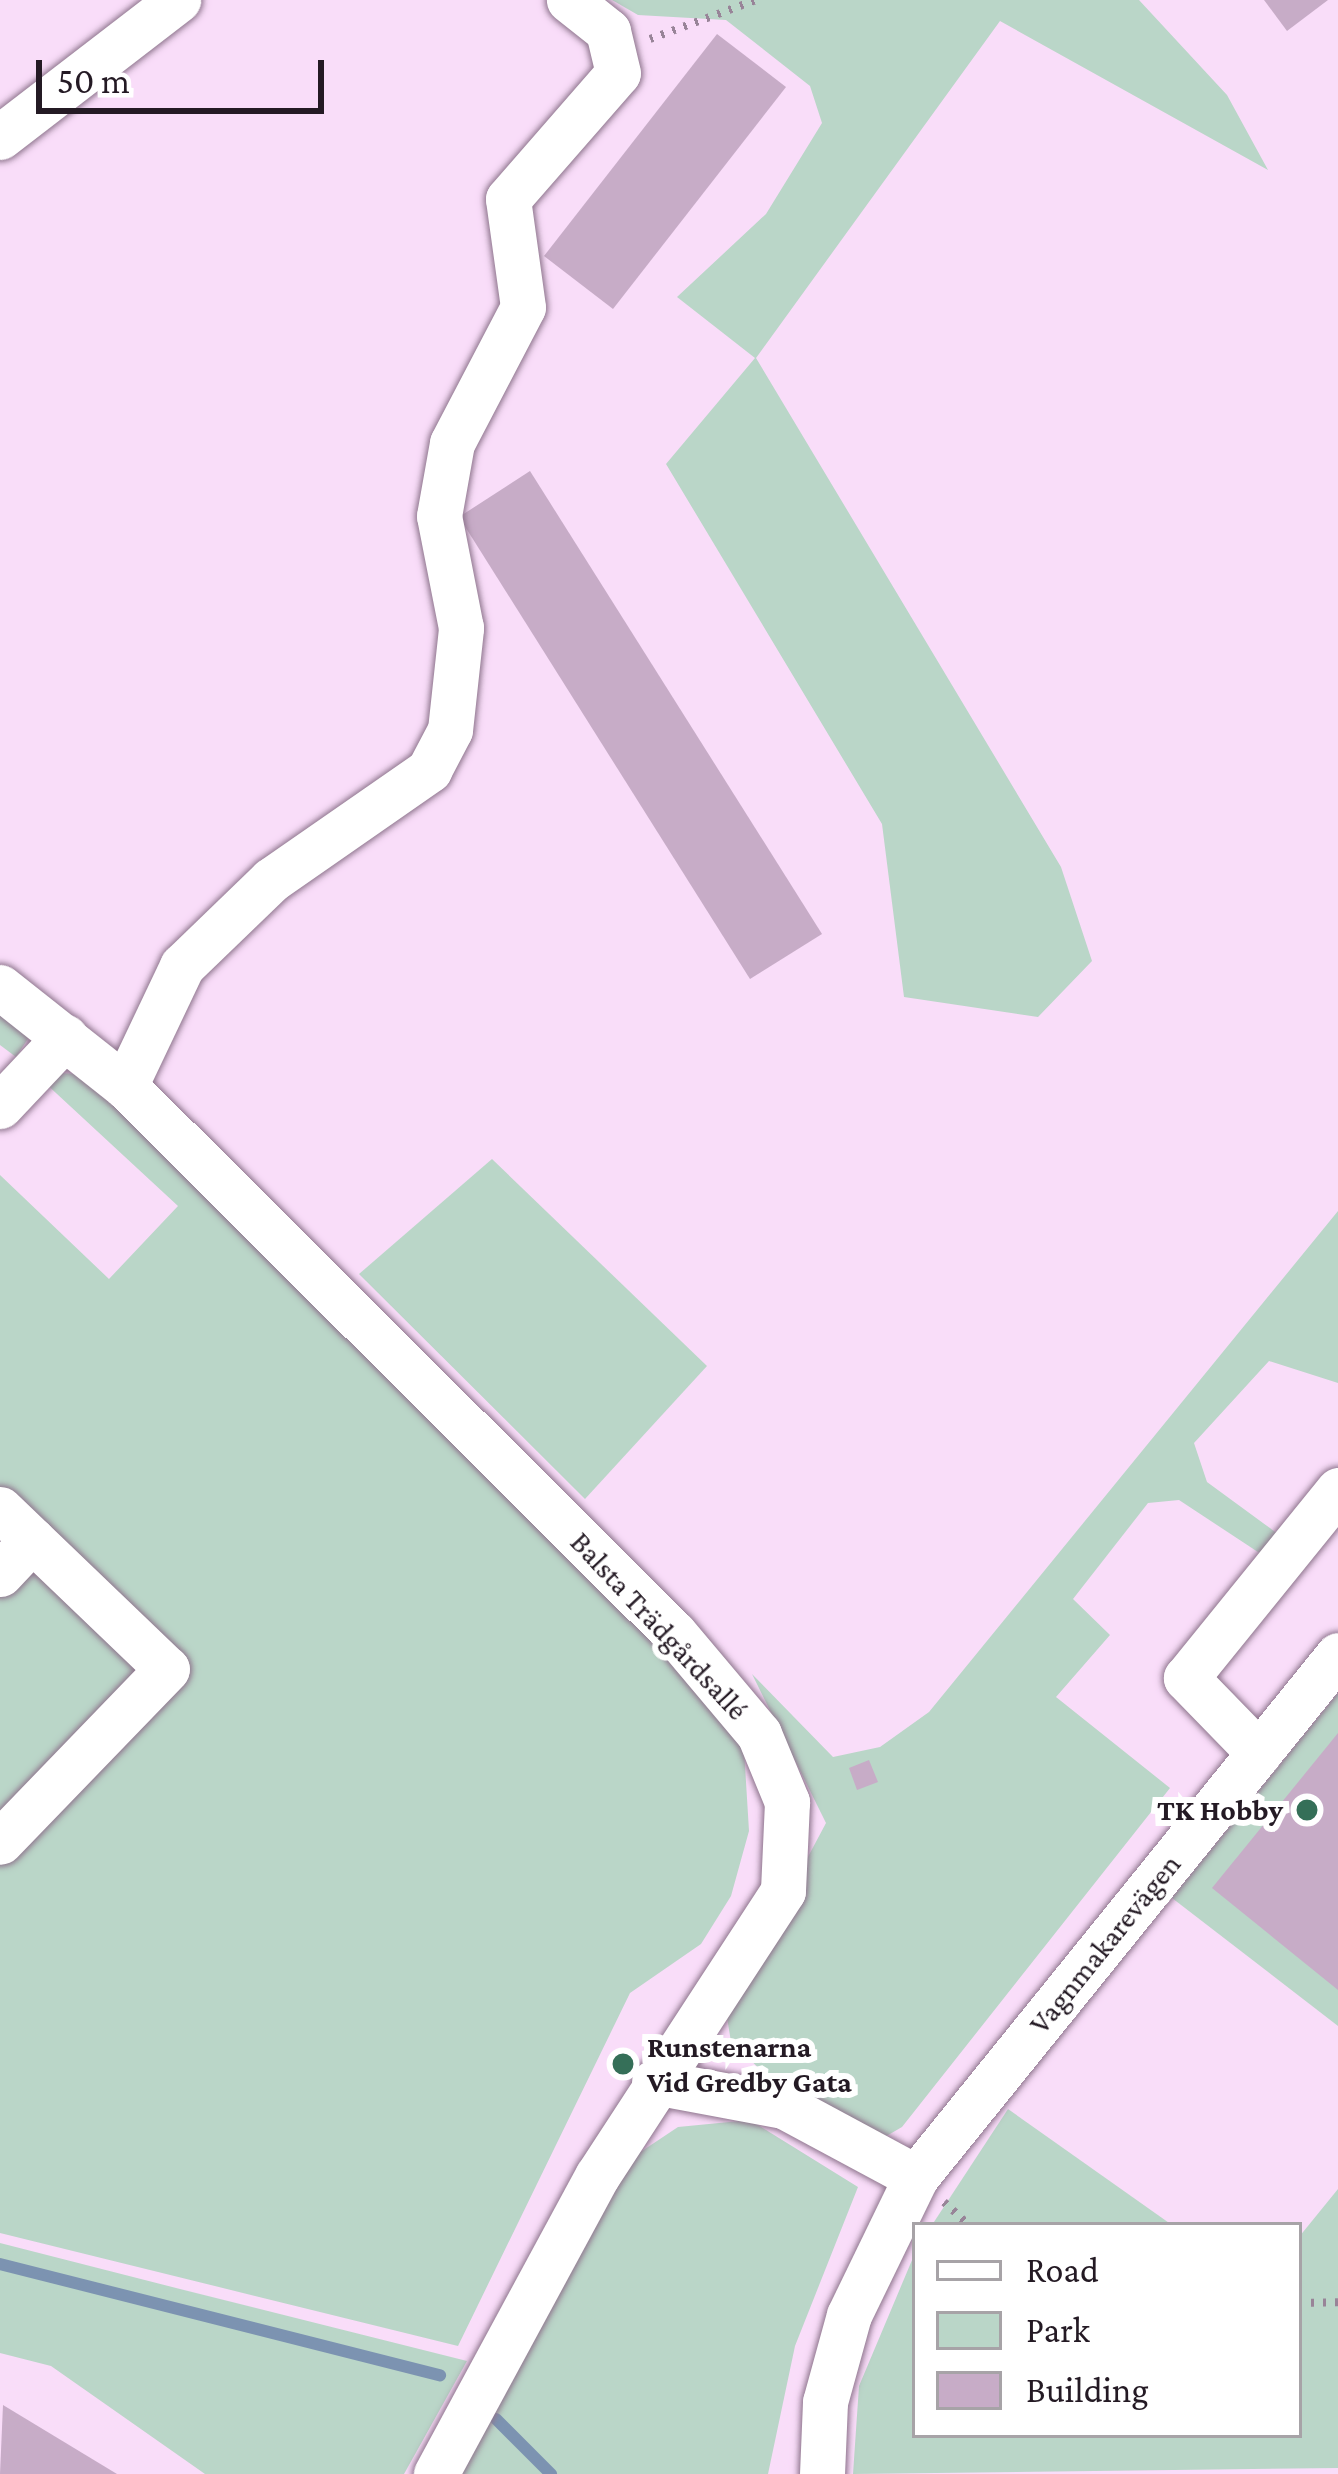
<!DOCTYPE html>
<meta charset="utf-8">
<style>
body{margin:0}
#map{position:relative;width:1338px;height:2474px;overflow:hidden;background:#f9ddf9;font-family:"Crimson Pro",serif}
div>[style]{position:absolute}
.green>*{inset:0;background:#bad6c8}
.stream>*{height:12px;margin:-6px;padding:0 6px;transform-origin:6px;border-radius:6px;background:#7c93b1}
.building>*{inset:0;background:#c7acc7}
.path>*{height:8px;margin-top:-4px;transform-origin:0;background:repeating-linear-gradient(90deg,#988498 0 3px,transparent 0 12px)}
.roads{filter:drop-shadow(0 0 3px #8e758d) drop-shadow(0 0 3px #8e758d)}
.minor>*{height:45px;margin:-22.5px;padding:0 22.5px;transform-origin:22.5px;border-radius:22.5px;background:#fff}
.dots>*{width:33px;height:33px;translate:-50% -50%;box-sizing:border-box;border:6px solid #fff;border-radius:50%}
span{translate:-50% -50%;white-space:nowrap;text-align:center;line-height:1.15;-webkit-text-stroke:12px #fff;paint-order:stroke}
.street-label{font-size:30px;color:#241a24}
.poi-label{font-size:30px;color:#241a24;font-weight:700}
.right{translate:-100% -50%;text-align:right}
.left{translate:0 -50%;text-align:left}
.legend{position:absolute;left:912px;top:2222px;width:390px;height:216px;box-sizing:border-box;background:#fff;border:3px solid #a7a3a7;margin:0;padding:15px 21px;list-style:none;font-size:36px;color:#241a24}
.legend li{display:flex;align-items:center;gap:24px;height:60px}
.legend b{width:60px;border:3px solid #a7a3a7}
.scale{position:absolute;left:36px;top:60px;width:288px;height:54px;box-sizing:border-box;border:6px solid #241a24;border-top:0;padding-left:15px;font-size:36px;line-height:42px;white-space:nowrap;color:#241a24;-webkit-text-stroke:9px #fff;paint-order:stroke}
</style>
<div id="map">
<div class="green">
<div style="clip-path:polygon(612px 0,1139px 0,1227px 95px,1268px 170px,1000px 21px,756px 358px,1061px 867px,1092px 961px,1038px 1017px,904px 997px,882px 824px,666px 464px,755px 358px,677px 297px,766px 214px,822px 123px,810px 86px,726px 20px,638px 15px)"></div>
<div style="clip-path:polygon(0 1008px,31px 1034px,16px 1057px,0 1045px)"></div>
<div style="clip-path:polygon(56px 1073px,81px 1074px,373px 1360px,678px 1660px,744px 1749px,749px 1831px,731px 1896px,701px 1944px,630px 1993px,458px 2346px,0 2233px,0 1175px,109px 1279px,178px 1206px,43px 1081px)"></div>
<div style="clip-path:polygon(492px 1159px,707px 1366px,585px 1499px,359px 1274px)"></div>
<div style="clip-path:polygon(1338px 1211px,1338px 1383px,1269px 1361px,1194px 1443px,1207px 1482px,1278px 1534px,1264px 1556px,1179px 1500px,1148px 1503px,1073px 1599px,1110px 1635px,1056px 1697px,1170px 1788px,902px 2127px,883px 2138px,765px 2074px,731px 2042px,726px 2011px,826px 1823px,752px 1674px,833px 1757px,880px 1747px,929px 1712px)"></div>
<div style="clip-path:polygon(1338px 1693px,1338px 2026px,1172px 1898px)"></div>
<div style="clip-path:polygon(1008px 2109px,1172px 2225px,932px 2225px)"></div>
<div style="clip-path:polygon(750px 2120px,858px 2187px,795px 2346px,768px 2474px,457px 2474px,627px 2161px,678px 2127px)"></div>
<div style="clip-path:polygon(1338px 2189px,1338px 2468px,853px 2474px,859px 2386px,915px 2253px,915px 2435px,1299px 2435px,1299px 2237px)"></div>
<div style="clip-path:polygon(0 2243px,180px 2289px,467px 2361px,404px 2474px,205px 2474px,51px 2366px,0 2353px)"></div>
</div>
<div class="stream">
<div style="left:0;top:2264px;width:454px;rotate:14.2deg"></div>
<div style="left:496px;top:2419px;width:78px;rotate:45deg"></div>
</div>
<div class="building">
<div style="clip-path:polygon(1264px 0,1328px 0,1287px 31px)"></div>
<div style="clip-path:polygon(717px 34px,786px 87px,613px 309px,544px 256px)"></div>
<div style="clip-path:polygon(530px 471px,822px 934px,750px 979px,459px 517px)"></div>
<div style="clip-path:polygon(1338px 1733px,1338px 1990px,1212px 1888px)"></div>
<div style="clip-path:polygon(869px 1760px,878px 1782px,857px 1790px,849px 1768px)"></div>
<div style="clip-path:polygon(3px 2405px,117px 2474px,0 2474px)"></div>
</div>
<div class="path">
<div style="left:650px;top:39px;width:113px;rotate:-20.2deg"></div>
<div style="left:944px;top:2202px;width:34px;rotate:43deg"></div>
<div style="left:1299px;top:2303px;width:39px;rotate:-1deg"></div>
</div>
<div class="roads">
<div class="minor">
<div style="left:0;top:137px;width:225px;rotate:-37.6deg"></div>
<div style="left:0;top:987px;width:159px;rotate:38.4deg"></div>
<div style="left:125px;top:1086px;width:775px;rotate:44.9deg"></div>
<div style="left:674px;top:1633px;width:132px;rotate:49.9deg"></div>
<div style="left:759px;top:1734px;width:74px;rotate:67.6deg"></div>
<div style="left:787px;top:1802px;width:89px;rotate:92.6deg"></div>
<div style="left:783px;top:1891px;width:340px;rotate:123.1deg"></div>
<div style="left:597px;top:2176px;width:339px;rotate:118.4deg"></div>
<div style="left:125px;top:1086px;width:133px;rotate:-64.6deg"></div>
<div style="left:182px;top:966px;width:124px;rotate:-44deg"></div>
<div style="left:271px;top:880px;width:193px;rotate:-34.8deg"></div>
<div style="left:429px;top:770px;width:45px;rotate:-62.3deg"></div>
<div style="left:450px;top:730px;width:103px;rotate:-83.8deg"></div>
<div style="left:461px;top:628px;width:114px;rotate:-101.1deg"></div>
<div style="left:439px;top:516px;width:74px;rotate:-79.9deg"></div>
<div style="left:452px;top:443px;width:153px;rotate:-62.4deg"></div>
<div style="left:523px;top:307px;width:109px;rotate:-97.9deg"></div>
<div style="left:508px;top:199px;width:167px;rotate:-48.9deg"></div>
<div style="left:618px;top:73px;width:43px;rotate:-103.4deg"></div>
<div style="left:608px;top:31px;width:50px;rotate:-141.5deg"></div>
<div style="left:0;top:1106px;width:95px;rotate:-46.7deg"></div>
<div style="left:0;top:1509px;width:231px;rotate:43.8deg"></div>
<div style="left:167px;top:1669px;width:240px;rotate:134deg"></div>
<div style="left:0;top:1574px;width:47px;rotate:-46.7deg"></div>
<div style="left:1259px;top:1753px;width:105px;rotate:-134.2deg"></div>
<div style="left:1186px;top:1678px;width:242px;rotate:-51deg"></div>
<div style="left:654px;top:2082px;width:132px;rotate:10.5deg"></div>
<div style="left:784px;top:2106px;width:150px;rotate:28.3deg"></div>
<div style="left:822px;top:2474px;width:72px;rotate:-87.6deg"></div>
<div style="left:825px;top:2402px;width:90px;rotate:-74.6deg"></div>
<div style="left:849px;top:2315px;width:153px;rotate:-64.1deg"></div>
<div style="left:916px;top:2177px;width:671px;rotate:-51.05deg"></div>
</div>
</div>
<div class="dots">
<div style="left:1307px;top:1810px;background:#356f58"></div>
<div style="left:623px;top:2064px;background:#356f58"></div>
</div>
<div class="street-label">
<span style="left:659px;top:1626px;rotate:47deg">Balsta Trädgårdsallé</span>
<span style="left:1105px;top:1944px;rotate:-51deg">Vagnmakarevägen</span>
</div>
<div class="poi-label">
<span class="right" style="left:1283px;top:1810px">TK Hobby</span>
<span class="left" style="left:647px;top:2064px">Runstenarna<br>Vid Gredby Gata</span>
</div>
<ul class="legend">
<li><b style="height:15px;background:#fff"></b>Road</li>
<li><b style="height:33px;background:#bad6c8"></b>Park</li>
<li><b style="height:33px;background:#c7acc7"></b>Building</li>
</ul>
<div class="scale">50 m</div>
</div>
